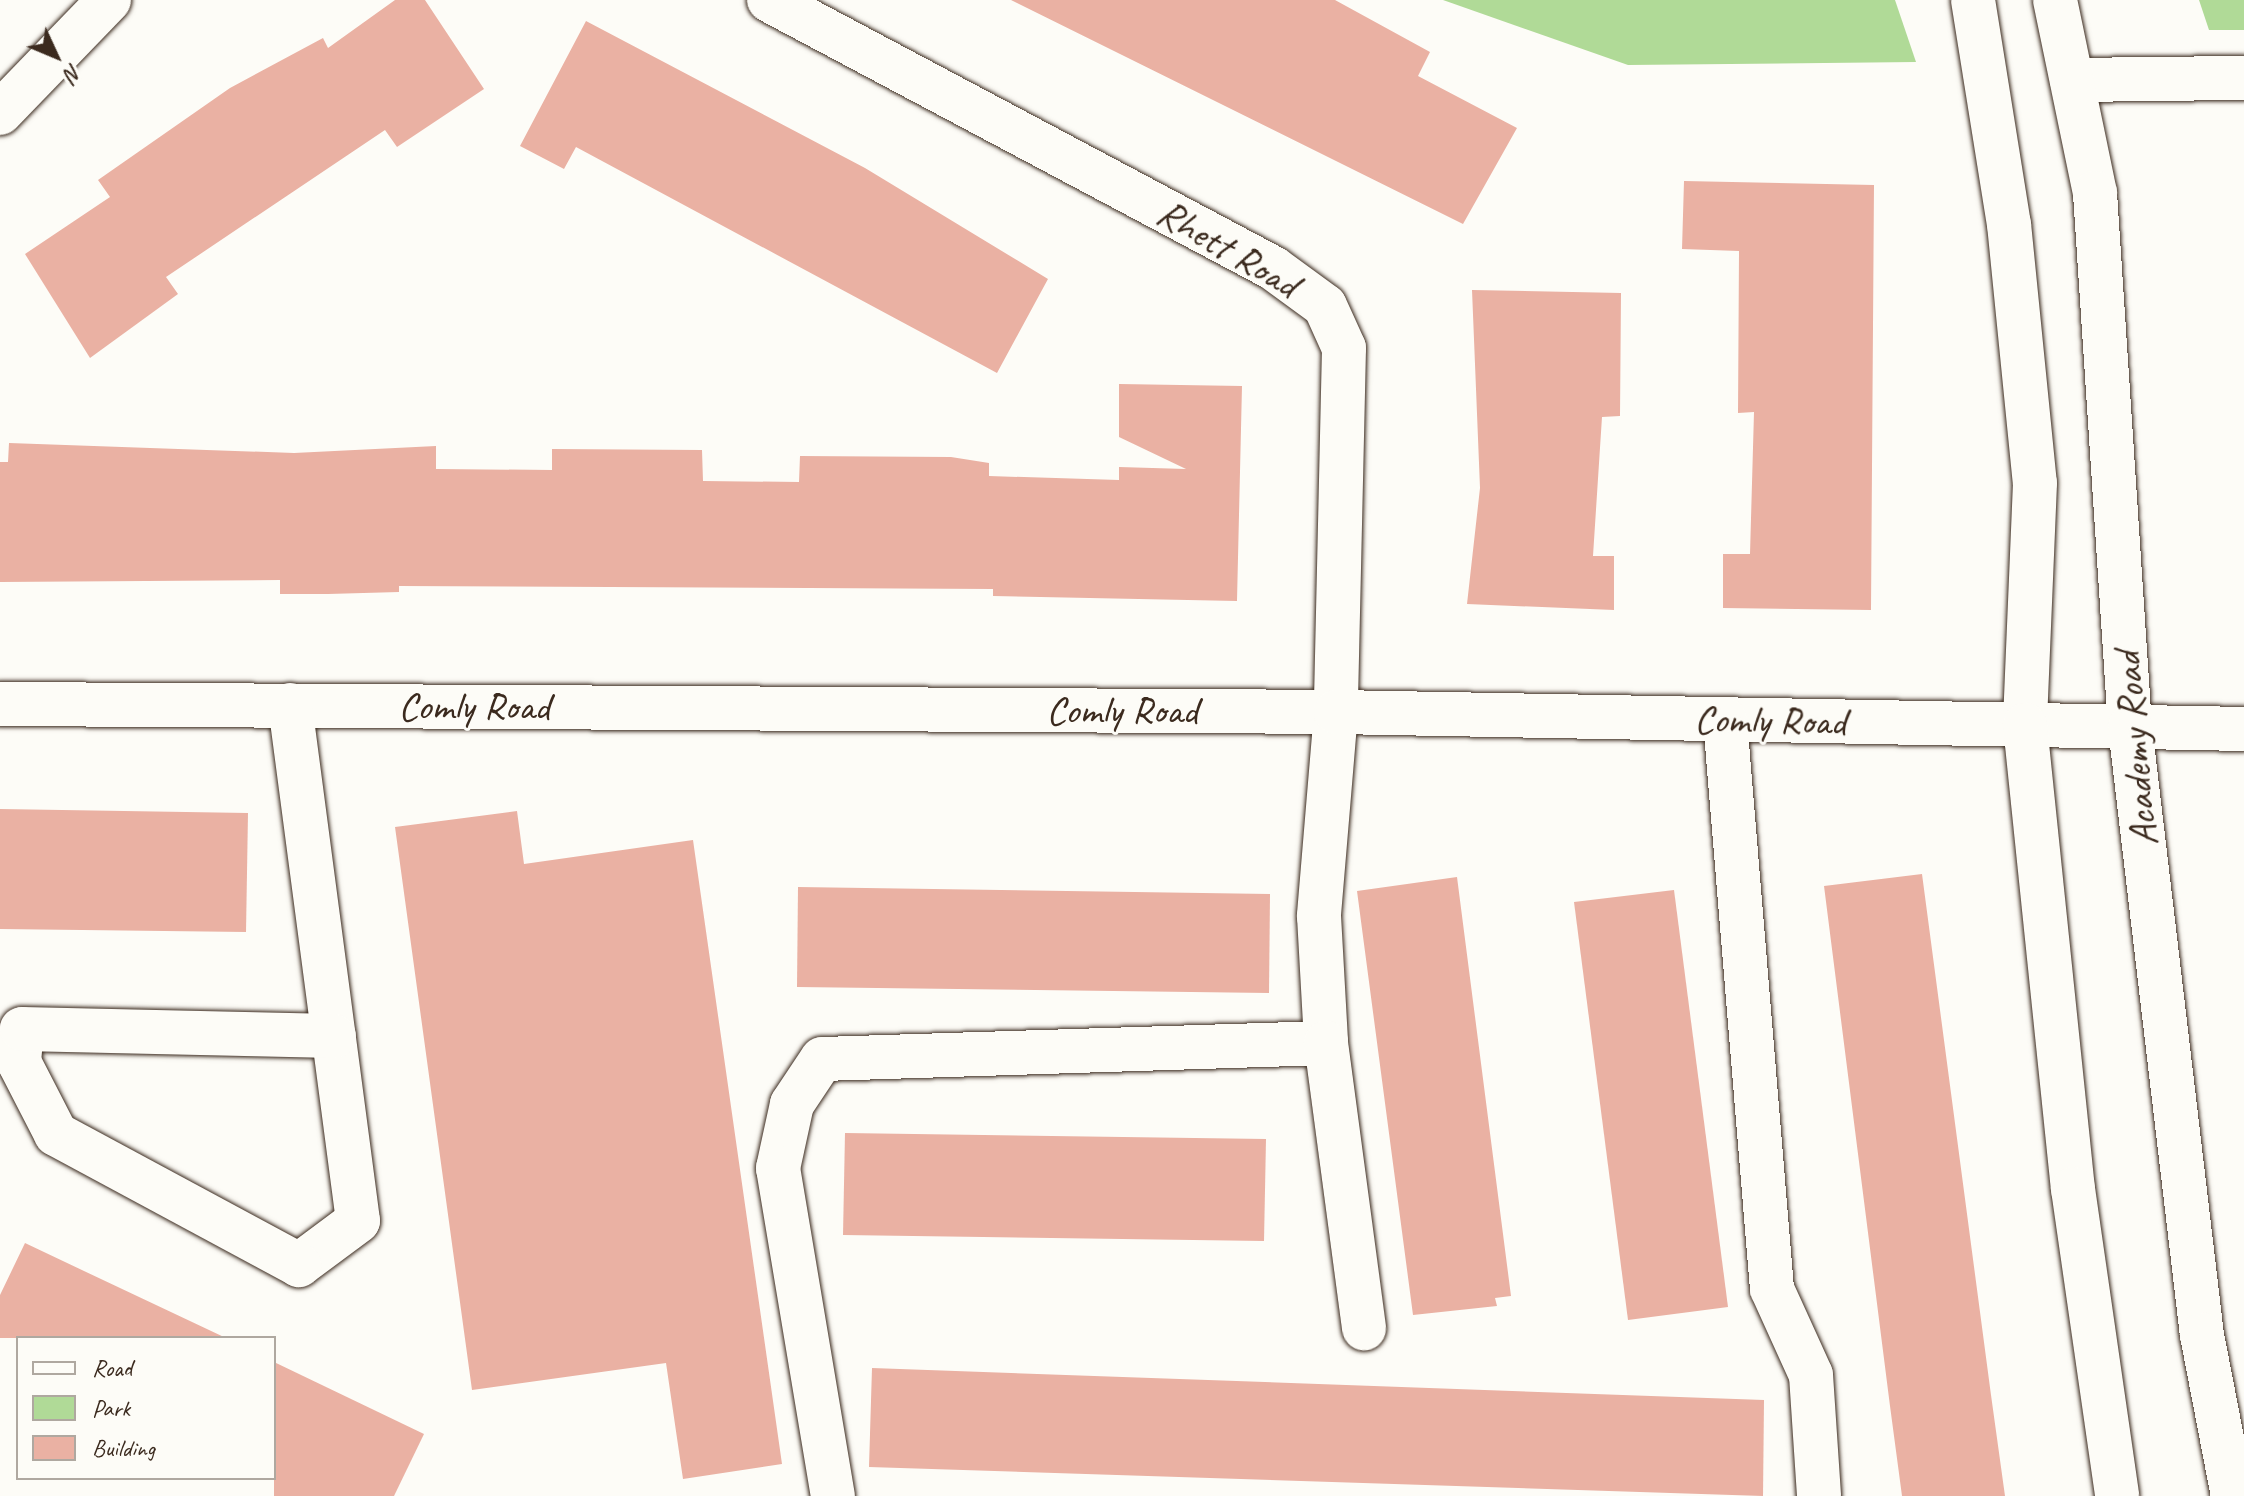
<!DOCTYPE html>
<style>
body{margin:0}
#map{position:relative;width:2244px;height:1496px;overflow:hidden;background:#fdfcf7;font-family:Caveat,sans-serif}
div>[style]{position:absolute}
.green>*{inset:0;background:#b0da97}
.building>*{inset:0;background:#eab1a3}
.roads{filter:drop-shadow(0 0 2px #3b2a1e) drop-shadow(0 0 2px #3b2a1e)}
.minor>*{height:44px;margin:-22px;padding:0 22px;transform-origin:22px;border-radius:22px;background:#fdfcf7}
.major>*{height:44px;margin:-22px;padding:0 22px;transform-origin:22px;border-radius:22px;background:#fdfcf7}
span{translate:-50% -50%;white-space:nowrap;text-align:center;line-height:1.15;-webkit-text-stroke:6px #fdfcf7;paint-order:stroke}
.street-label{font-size:40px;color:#3b2a1e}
.legend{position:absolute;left:16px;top:1336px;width:260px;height:144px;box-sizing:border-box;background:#fdfcf7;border:2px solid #afa8a0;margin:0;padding:10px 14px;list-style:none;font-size:24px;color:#3b2a1e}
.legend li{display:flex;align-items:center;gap:16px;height:40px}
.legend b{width:40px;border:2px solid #afa8a0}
.north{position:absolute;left:16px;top:16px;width:80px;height:80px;-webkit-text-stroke:6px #fdfcf7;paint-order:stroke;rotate:134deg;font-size:22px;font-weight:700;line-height:32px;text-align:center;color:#3b2a1e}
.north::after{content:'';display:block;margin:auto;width:28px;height:36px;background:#3b2a1e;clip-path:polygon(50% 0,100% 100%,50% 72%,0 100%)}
</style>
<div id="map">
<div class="green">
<div style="clip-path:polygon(1443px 0,1895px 0,1916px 62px,1628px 65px)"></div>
<div style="clip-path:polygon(2199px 0,2244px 0,2244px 30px,2209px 30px)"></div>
</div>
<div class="building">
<div style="clip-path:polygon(395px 0,425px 0,484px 89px,397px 147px,385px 130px,166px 277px,178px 294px,90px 358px,25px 254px,110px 197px,98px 180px,230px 88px,323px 38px,328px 48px)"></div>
<div style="clip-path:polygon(1011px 0,1335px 0,1430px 52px,1418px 76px,1517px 128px,1463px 224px)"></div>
<div style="clip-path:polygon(586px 21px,865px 168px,1048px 279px,997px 373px,576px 147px,564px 169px,520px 146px)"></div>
<div style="clip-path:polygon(1684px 181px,1874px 185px,1871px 610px,1723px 608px,1723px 554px,1750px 554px,1754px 412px,1738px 413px,1739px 251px,1682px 249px)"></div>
<div style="clip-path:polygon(1472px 290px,1621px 293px,1620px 416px,1602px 417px,1593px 556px,1614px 556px,1614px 610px,1467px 604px,1480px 488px)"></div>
<div style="clip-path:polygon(1119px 384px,1242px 386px,1237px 601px,993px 596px,993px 589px,399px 586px,399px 592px,328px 594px,280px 594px,280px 580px,0 582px,0 462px,8px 462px,9px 443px,294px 453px,436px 446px,436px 469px,552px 470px,552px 449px,702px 450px,703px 481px,799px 482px,800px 456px,951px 457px,989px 463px,989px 476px,1119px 480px,1119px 467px,1186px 469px,1119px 437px)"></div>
<div style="clip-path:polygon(0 809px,248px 813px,246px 932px,0 929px)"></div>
<div style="clip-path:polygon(517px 811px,524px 864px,693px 840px,782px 1464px,683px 1479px,666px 1363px,472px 1390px,395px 827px)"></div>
<div style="clip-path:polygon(1922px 874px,1991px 1395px,2005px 1496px,1902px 1496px,1890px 1406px,1824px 886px)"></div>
<div style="clip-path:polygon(1457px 877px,1511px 1296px,1495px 1298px,1497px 1306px,1413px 1315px,1357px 891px)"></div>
<div style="clip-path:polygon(798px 887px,1270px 894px,1269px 993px,797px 987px)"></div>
<div style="clip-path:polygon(1674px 890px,1728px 1307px,1628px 1320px,1574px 902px)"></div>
<div style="clip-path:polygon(845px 1133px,1266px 1139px,1264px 1241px,843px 1235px)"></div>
<div style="clip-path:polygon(25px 1243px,84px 1271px,226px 1338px,0 1338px,0 1295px)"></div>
<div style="clip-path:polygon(274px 1362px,424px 1434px,394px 1496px,274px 1496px)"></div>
<div style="clip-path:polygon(872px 1368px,1764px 1400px,1763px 1496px,869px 1467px)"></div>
</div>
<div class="roads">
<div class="minor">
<div style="left:769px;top:0;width:571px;rotate:28deg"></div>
<div style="left:1273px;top:268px;width:64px;rotate:36.2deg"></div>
<div style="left:1325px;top:306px;width:46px;rotate:65.7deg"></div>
<div style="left:1344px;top:348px;width:364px;rotate:91.3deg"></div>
<div style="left:1336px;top:712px;width:205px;rotate:94.8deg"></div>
<div style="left:1319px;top:916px;width:127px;rotate:86.8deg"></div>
<div style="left:1326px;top:1043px;width:504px;rotate:178.18deg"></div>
<div style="left:822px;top:1059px;width:54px;rotate:123.7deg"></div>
<div style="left:792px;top:1104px;width:66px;rotate:102.3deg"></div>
<div style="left:778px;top:1168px;width:333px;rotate:80.5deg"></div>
<div style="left:2072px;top:80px;width:172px;rotate:-0.7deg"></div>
<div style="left:0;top:113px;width:157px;rotate:-46deg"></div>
<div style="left:0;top:704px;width:1336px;rotate:0.34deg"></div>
<div style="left:1336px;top:712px;width:908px;rotate:1.07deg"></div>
<div style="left:290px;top:705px;width:520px;rotate:82.49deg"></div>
<div style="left:358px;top:1221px;width:74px;rotate:143.3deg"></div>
<div style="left:299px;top:1265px;width:276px;rotate:-151.7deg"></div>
<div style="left:56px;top:1134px;width:81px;rotate:-117.2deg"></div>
<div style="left:19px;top:1062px;width:33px;rotate:-85deg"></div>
<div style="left:22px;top:1029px;width:312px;rotate:1.3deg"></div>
<div style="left:1725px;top:720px;width:571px;rotate:85.28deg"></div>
<div style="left:1772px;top:1289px;width:94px;rotate:65.6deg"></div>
<div style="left:1811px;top:1375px;width:121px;rotate:86.2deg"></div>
<div style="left:1326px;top:1043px;width:288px;rotate:82.4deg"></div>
</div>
<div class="major">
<div style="left:1973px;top:0;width:227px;rotate:80.9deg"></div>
<div style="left:2009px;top:224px;width:260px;rotate:84.3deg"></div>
<div style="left:2035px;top:483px;width:242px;rotate:92.4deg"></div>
<div style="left:2025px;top:725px;width:466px;rotate:84.1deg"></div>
<div style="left:2073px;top:1189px;width:310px;rotate:81.8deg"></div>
<div style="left:2055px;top:0;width:197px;rotate:78.3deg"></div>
<div style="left:2095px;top:193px;width:535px;rotate:86.25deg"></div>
<div style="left:2130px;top:727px;width:612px;rotate:83.25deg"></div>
<div style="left:2202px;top:1335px;width:164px;rotate:79.1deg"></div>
</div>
</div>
<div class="street-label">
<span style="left:1228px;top:248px;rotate:30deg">Rhett Road</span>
<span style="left:474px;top:706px">Comly Road</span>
<span style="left:1122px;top:710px">Comly Road</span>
<span style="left:1770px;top:720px;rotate:1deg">Comly Road</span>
<span style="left:2135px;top:749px;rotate:-95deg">Academy Road</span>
</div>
<ul class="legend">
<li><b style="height:10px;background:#fdfcf7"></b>Road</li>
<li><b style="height:22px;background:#b0da97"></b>Park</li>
<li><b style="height:22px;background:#eab1a3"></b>Building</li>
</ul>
<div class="north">N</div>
</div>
